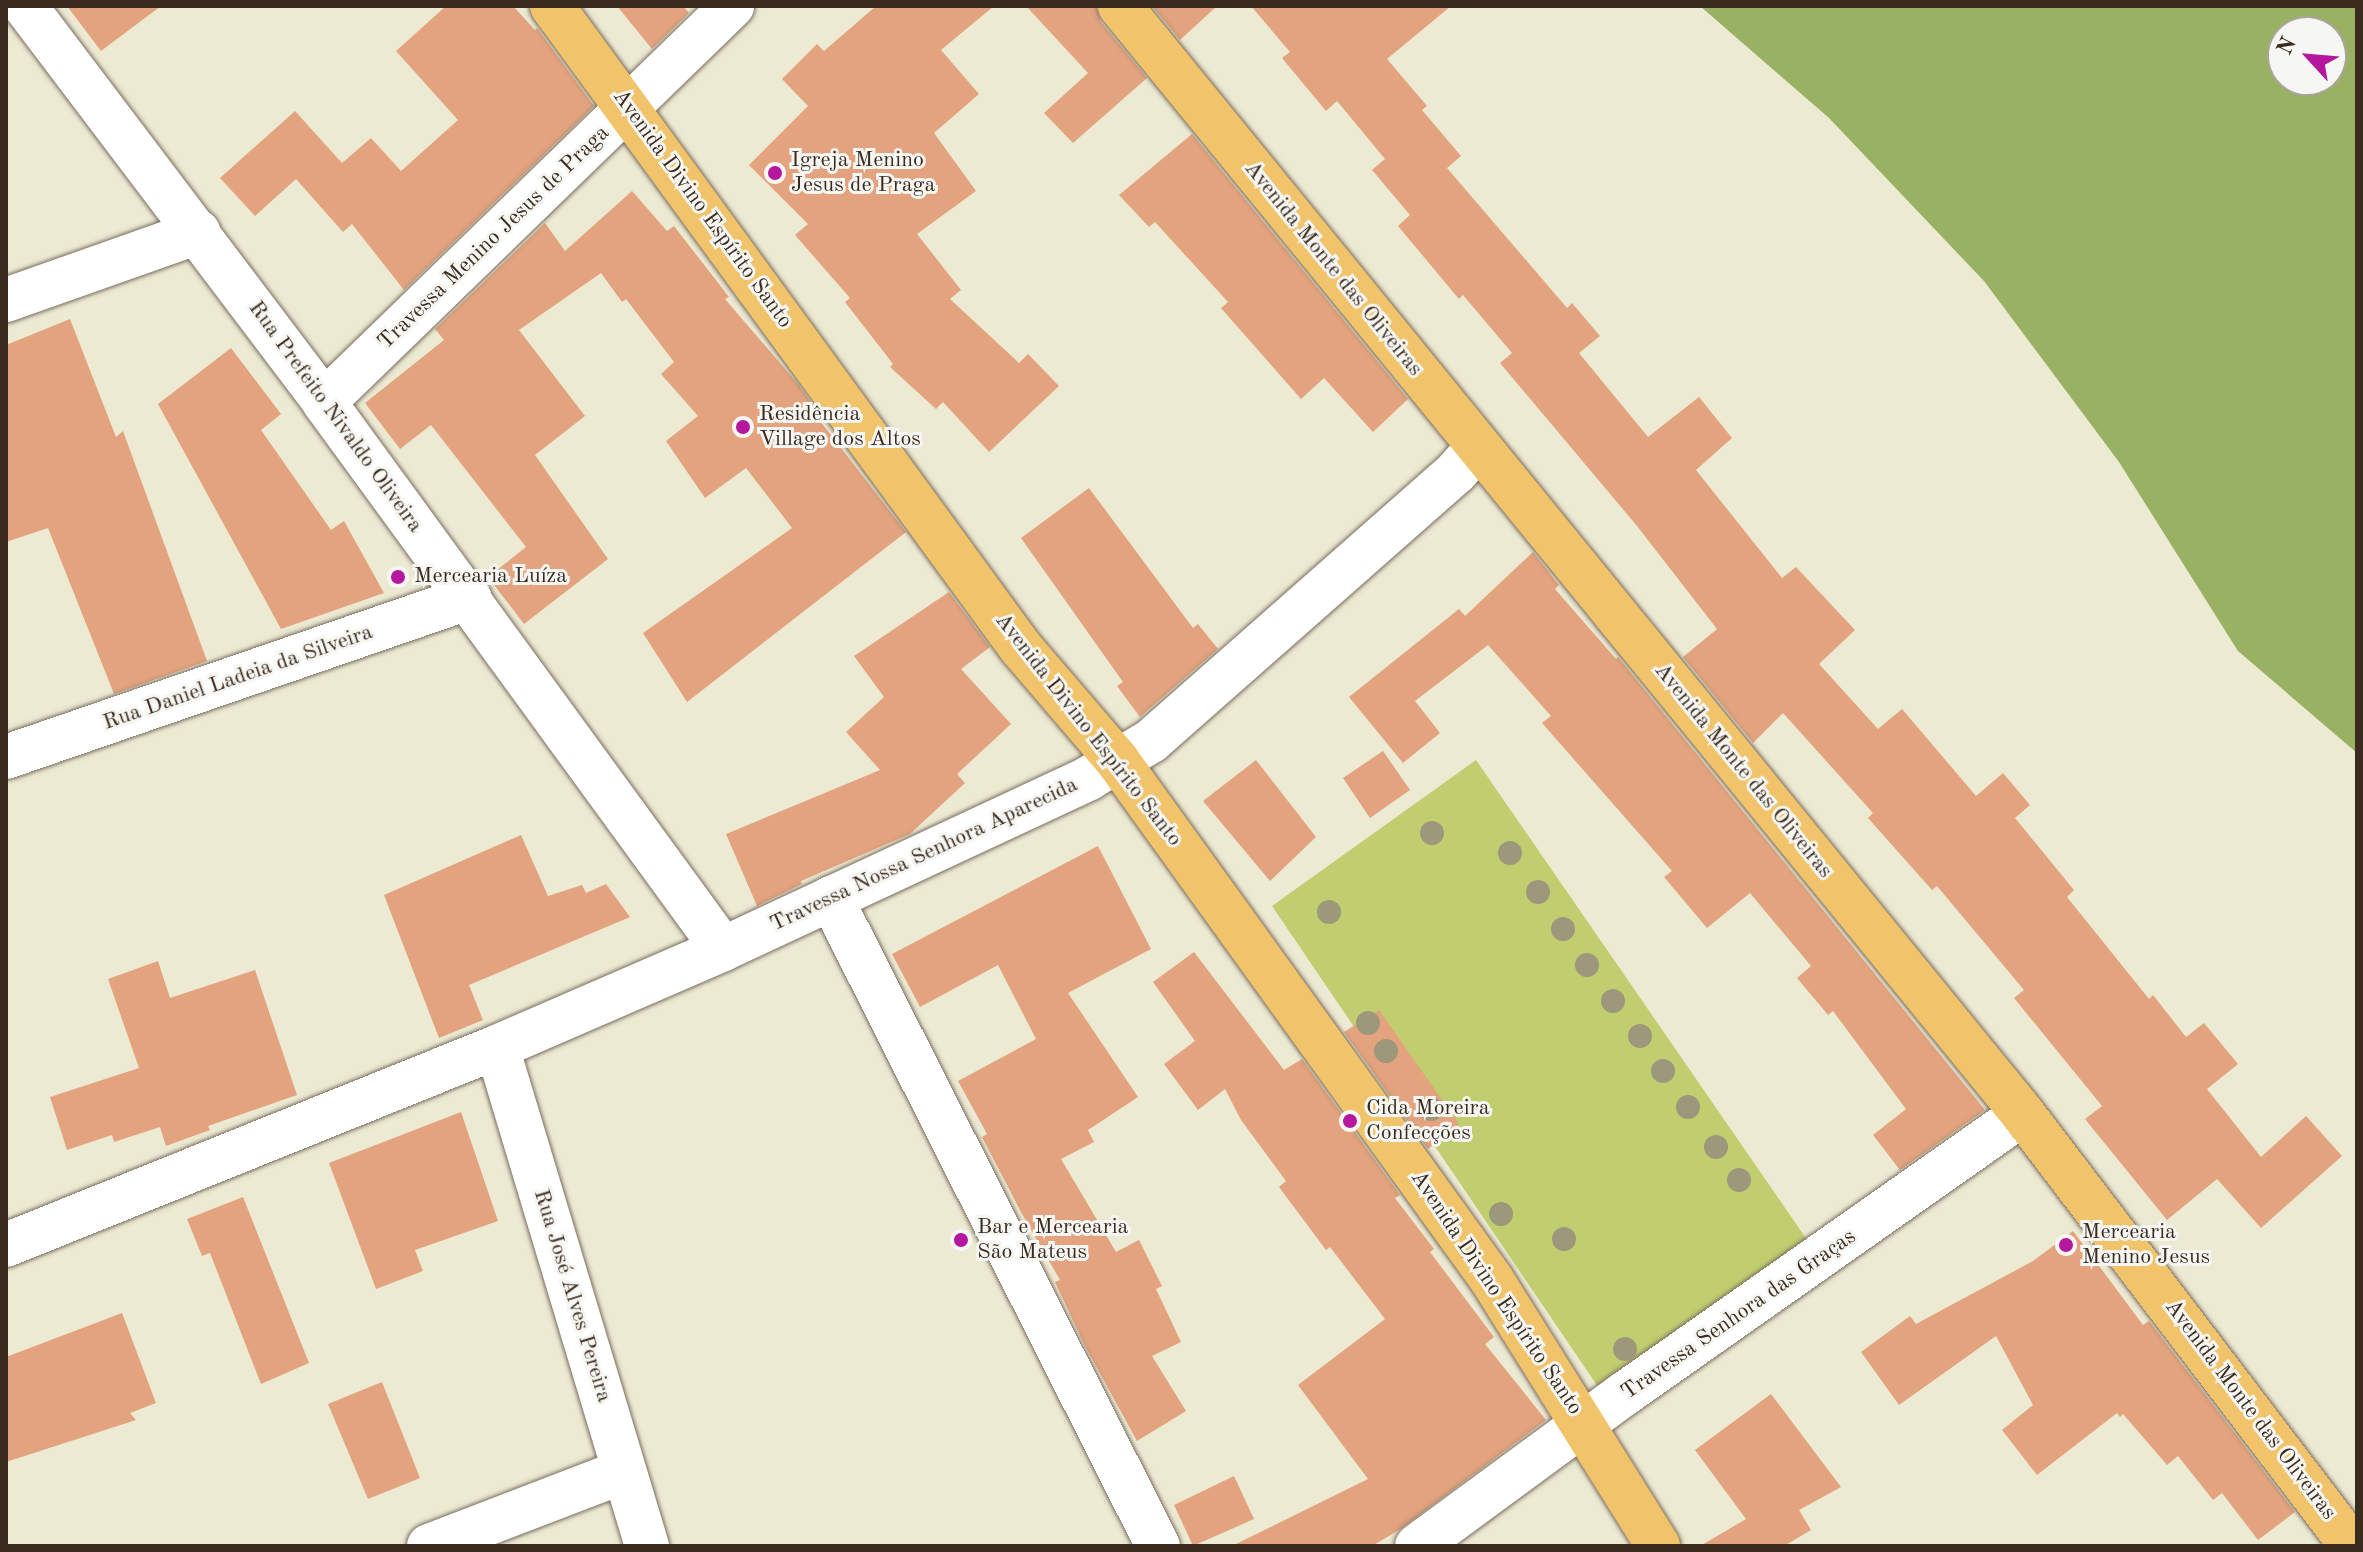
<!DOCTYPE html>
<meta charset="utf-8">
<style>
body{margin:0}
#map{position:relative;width:2363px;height:1552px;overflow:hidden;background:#edead4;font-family:"Old Standard TT",serif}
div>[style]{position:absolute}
.green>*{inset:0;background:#c1ce70}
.forest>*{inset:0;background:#98b162}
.building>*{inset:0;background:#e2a37e}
.roads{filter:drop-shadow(0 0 2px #796d5e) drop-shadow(0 0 2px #796d5e)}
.minor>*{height:44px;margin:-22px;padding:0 22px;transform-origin:22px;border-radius:22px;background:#fff}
.major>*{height:44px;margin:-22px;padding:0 22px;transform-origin:22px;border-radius:22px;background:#f1c36a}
.trees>*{width:24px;height:24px;margin:-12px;border-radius:50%;background:#9d977b}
.dots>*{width:22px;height:22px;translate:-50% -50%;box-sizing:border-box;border:4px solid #f6f6f2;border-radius:50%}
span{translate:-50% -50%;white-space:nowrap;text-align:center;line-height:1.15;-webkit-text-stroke:6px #f6f6f2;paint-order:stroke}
.poi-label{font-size:22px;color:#3b2a1e}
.left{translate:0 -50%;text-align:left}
.street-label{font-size:22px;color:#3b2a1e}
.frame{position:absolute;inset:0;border:8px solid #3b2a1e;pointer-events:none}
.north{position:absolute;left:2267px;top:16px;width:80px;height:80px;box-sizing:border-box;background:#f6f6f2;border:2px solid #aba49d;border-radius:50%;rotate:296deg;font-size:22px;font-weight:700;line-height:32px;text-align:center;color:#3b2a1e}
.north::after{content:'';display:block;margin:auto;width:28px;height:36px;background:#b5179e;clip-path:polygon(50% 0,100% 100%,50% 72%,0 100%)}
</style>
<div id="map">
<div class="green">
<div style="clip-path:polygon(1476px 760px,1821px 1260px,1609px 1403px,1272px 906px)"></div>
</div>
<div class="forest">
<div style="clip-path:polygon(evenodd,1700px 6px,2357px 6px,2357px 753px,2238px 651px,2119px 462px,1984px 281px,1829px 118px,1700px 6px,2283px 32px,2331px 32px,2331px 80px,2283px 80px,2283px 32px)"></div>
</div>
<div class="building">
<div style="clip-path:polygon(67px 6px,161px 6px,101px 51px)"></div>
<div style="clip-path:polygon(446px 6px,513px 6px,535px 30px,537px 28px,594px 106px,404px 290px,352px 224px,343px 232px,296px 179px,255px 216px,220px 178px,295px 111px,342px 163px,371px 138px,401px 171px,458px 120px,396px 51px)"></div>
<div style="clip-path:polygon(617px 6px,683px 6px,689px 13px,652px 49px)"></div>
<div style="clip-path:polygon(876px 6px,994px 6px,941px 50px,979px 94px,934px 133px,976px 191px,917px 234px,961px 290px,950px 299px,1019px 363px,1028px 354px,1059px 386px,989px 452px,943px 402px,936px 409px,890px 367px,893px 364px,845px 302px,850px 298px,795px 235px,808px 224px,749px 165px,808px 106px,782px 79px,817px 44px,824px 51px)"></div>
<div style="clip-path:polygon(1026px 6px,1096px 6px,1101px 22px,1147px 78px,1073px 143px,1044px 113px,1088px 73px)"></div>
<div style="clip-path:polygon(1152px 6px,1217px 6px,1180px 40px)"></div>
<div style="clip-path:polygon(1251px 6px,1451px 6px,1387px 59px,1427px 106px,1422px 110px,1461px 156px,1447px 168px,1567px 308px,1572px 303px,1600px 336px,1579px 353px,1648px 437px,1699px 397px,1732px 438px,1696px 470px,1782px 578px,1796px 567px,1855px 630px,1819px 664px,1878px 729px,1902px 709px,1976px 796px,2003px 773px,2030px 805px,2015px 818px,2074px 890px,2067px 897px,2149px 999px,2153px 995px,2186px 1037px,2204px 1023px,2238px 1064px,2207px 1089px,2261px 1157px,2306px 1116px,2342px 1156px,2261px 1228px,2217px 1179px,2167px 1220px,2085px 1119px,2102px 1106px,2014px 998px,2024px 990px,1937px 886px,1932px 890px,1868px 818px,1873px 813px,1783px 713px,1753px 743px,1683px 657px,1717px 629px,1637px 526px,1500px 363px,1512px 353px,1463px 295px,1459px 299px,1398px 226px,1410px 215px,1372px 170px,1385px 159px,1337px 101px,1326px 111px,1282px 58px,1290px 52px)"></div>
<div style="clip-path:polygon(1192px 134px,1408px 399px,1373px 432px,1324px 378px,1301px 399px,1221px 308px,1228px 302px,1155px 222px,1149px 227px,1119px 195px)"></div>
<div style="clip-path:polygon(632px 191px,667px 231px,674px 226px,729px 297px,725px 299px,798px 384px,820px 415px,817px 417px,906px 532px,687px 702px,643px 633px,792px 528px,746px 468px,705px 498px,666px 441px,698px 416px,661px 374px,674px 362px,626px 299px,622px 302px,601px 273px,519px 330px,585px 416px,535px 455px,608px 559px,524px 624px,488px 577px,526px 547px,431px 425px,400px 449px,365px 403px,444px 340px,435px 329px,545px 223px,565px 251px)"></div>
<div style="clip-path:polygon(70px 319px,116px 437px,123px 431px,207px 661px,114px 694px,48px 528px,6px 542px,6px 345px)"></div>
<div style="clip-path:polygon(231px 348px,281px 414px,261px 430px,331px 530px,344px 521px,384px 593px,281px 629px,158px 404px)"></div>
<div style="clip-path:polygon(1089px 488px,1193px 628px,1198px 624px,1218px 649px,1140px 717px,1117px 686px,1123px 682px,1021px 538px)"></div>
<div style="clip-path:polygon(1533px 552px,1559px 585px,1555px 589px,1616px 659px,1618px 657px,1985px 1110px,1900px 1170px,1873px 1135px,1906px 1109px,1833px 1011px,1828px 1015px,1797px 978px,1811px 966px,1750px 893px,1707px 928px,1664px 877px,1672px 871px,1542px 723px,1551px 716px,1488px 645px,1415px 701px,1440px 733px,1403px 763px,1349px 697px,1459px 609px,1465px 616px)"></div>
<div style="clip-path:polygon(949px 592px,990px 647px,961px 669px,1011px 724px,957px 774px,965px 783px,910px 834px,801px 881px,802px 884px,757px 906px,726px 834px,880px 770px,846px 732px,884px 697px,854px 656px)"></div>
<div style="clip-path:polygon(1383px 751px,1410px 790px,1370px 818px,1343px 778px)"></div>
<div style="clip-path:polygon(1256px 760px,1316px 837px,1270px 881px,1203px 801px)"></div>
<div style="clip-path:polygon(521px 835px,548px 896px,582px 885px,586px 893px,606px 884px,630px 917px,469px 985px,483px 1020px,439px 1038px,384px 895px)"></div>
<div style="clip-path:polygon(1098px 846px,1151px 949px,1068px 993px,1138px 1097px,1088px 1130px,1094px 1142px,1061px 1159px,1116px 1252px,1139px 1240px,1162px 1286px,1156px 1289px,1181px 1342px,1152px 1356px,1186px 1411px,1137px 1441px,1084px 1344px,1055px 1282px,1060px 1280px,1022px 1214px,982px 1137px,987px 1134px,958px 1081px,1036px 1039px,998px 965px,920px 1007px,892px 954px)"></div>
<div style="clip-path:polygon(1194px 952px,1284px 1070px,1302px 1059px,1400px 1195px,1395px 1198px,1434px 1249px,1430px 1252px,1494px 1337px,1485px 1344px,1546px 1420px,1399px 1530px,1372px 1546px,1232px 1546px,1368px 1479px,1298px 1385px,1385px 1319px,1330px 1247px,1326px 1250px,1279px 1187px,1286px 1181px,1241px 1120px,1225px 1089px,1198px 1110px,1164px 1064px,1195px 1041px,1153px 982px)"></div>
<div style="clip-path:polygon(158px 961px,170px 998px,255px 970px,297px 1095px,208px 1126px,210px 1130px,166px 1146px,160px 1127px,114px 1142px,112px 1135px,67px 1150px,50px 1097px,139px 1068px,108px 979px)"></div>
<div style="clip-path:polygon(1379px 1010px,1459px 1124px,1428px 1149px,1344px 1032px)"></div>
<div style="clip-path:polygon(461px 1112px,498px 1221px,415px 1250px,423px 1271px,376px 1289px,329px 1163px)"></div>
<div style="clip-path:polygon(243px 1197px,309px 1363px,261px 1384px,210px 1253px,202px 1256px,187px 1219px)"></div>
<div style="clip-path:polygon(2073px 1231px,2143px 1325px,2149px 1321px,2295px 1512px,2258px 1540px,2222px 1493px,2213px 1500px,2178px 1456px,2167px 1465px,2123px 1414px,2120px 1417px,2117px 1413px,2037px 1475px,2002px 1430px,2033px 1405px,1996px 1336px,1899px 1405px,1861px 1352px,1910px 1316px,1916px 1324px,2033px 1261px)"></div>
<div style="clip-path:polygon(122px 1313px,156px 1403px,130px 1413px,136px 1420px,6px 1462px,6px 1357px)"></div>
<div style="clip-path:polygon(382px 1382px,420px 1478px,368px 1499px,328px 1404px)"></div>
<div style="clip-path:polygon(1771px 1394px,1841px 1487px,1799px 1510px,1811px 1530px,1784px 1546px,1700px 1546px,1746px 1519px,1695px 1450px)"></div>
<div style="clip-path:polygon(1234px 1476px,1254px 1519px,1193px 1546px,1174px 1505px)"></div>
</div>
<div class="roads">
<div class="minor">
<div style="left:25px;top:6px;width:496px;rotate:52.9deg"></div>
<div style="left:324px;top:402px;width:677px;rotate:53.89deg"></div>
<div style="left:6px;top:300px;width:204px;rotate:-19.5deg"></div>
<div style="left:324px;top:402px;width:569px;rotate:-44.14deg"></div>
<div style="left:6px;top:757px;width:490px;rotate:-19deg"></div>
<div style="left:831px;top:898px;width:726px;rotate:63.22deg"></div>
<div style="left:497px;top:1047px;width:521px;rotate:73.27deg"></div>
<div style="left:6px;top:1245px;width:529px;rotate:-21.96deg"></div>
<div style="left:497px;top:1047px;width:246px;rotate:-23.4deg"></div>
<div style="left:723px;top:949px;width:404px;rotate:-25deg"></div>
<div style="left:1089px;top:778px;width:72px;rotate:-30.8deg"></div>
<div style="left:1151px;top:741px;width:408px;rotate:-41.4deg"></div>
<div style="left:1457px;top:471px;width:32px;rotate:-49deg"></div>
<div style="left:429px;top:1546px;width:209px;rotate:-21deg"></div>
<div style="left:1417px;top:1546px;width:257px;rotate:-36.3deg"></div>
<div style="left:1624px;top:1394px;width:487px;rotate:-35.1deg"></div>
</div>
<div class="major">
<div style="left:552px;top:6px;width:795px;rotate:53.85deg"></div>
<div style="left:1021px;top:648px;width:148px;rotate:49.4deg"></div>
<div style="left:1117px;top:760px;width:641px;rotate:54.2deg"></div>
<div style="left:1492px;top:1280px;width:314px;rotate:58deg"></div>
<div style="left:1120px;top:6px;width:1429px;rotate:50.82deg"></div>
<div style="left:2023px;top:1114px;width:543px;rotate:52.71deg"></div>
</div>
</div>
<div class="trees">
<div style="left:1432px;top:833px"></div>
<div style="left:1510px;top:853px"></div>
<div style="left:1538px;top:892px"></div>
<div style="left:1329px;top:912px"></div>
<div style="left:1563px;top:929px"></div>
<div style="left:1587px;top:965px"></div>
<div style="left:1613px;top:1001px"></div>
<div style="left:1368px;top:1023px"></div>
<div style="left:1640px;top:1036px"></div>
<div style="left:1386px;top:1051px"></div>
<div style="left:1663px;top:1071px"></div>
<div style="left:1688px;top:1107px"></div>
<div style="left:1431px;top:1109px"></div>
<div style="left:1716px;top:1147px"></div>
<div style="left:1739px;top:1180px"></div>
<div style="left:1501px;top:1214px"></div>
<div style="left:1564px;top:1239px"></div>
<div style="left:1625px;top:1349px"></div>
</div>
<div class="dots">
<div style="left:775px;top:173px;background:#b5179e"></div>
<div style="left:743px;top:427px;background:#b5179e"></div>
<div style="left:398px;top:577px;background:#b5179e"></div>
<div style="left:1350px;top:1121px;background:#b5179e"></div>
<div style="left:961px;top:1240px;background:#b5179e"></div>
<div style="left:2066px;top:1245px;background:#b5179e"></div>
</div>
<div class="poi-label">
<span class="left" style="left:791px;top:173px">Igreja Menino<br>Jesus de Praga</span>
<span class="left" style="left:759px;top:427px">Residência<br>Village dos Altos</span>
<span class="left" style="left:414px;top:577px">Mercearia Luíza</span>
<span class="left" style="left:1366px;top:1121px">Cida Moreira<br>Confecções</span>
<span class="left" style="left:977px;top:1240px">Bar e Mercearia<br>São Mateus</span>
<span class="left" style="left:2082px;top:1245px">Mercearia<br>Menino Jesus</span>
</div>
<div class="street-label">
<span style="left:702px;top:209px;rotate:54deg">Avenida Divino Espírito Santo</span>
<span style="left:494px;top:238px;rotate:-44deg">Travessa Menino Jesus de Praga</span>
<span style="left:1333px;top:269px;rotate:51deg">Avenida Monte das Oliveiras</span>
<span style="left:335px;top:417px;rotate:54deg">Rua Prefeito Nivaldo Oliveira</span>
<span style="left:238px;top:678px;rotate:-19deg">Rua Daniel Ladeia da Silveira</span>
<span style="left:1088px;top:730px;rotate:52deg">Avenida Divino Espírito Santo</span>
<span style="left:1743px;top:771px;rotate:51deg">Avenida Monte das Oliveiras</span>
<span style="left:924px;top:855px;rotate:-25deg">Travessa Nossa Senhora Aparecida</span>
<span style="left:1496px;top:1293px;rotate:56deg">Avenida Divino Espírito Santo</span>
<span style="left:572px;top:1296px;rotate:73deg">Rua José Alves Pereira</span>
<span style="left:1739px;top:1315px;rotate:-35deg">Travessa Senhora das Graças</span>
<span style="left:2250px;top:1410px;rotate:53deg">Avenida Monte das Oliveiras</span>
</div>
<div class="frame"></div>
<div class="north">N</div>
</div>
